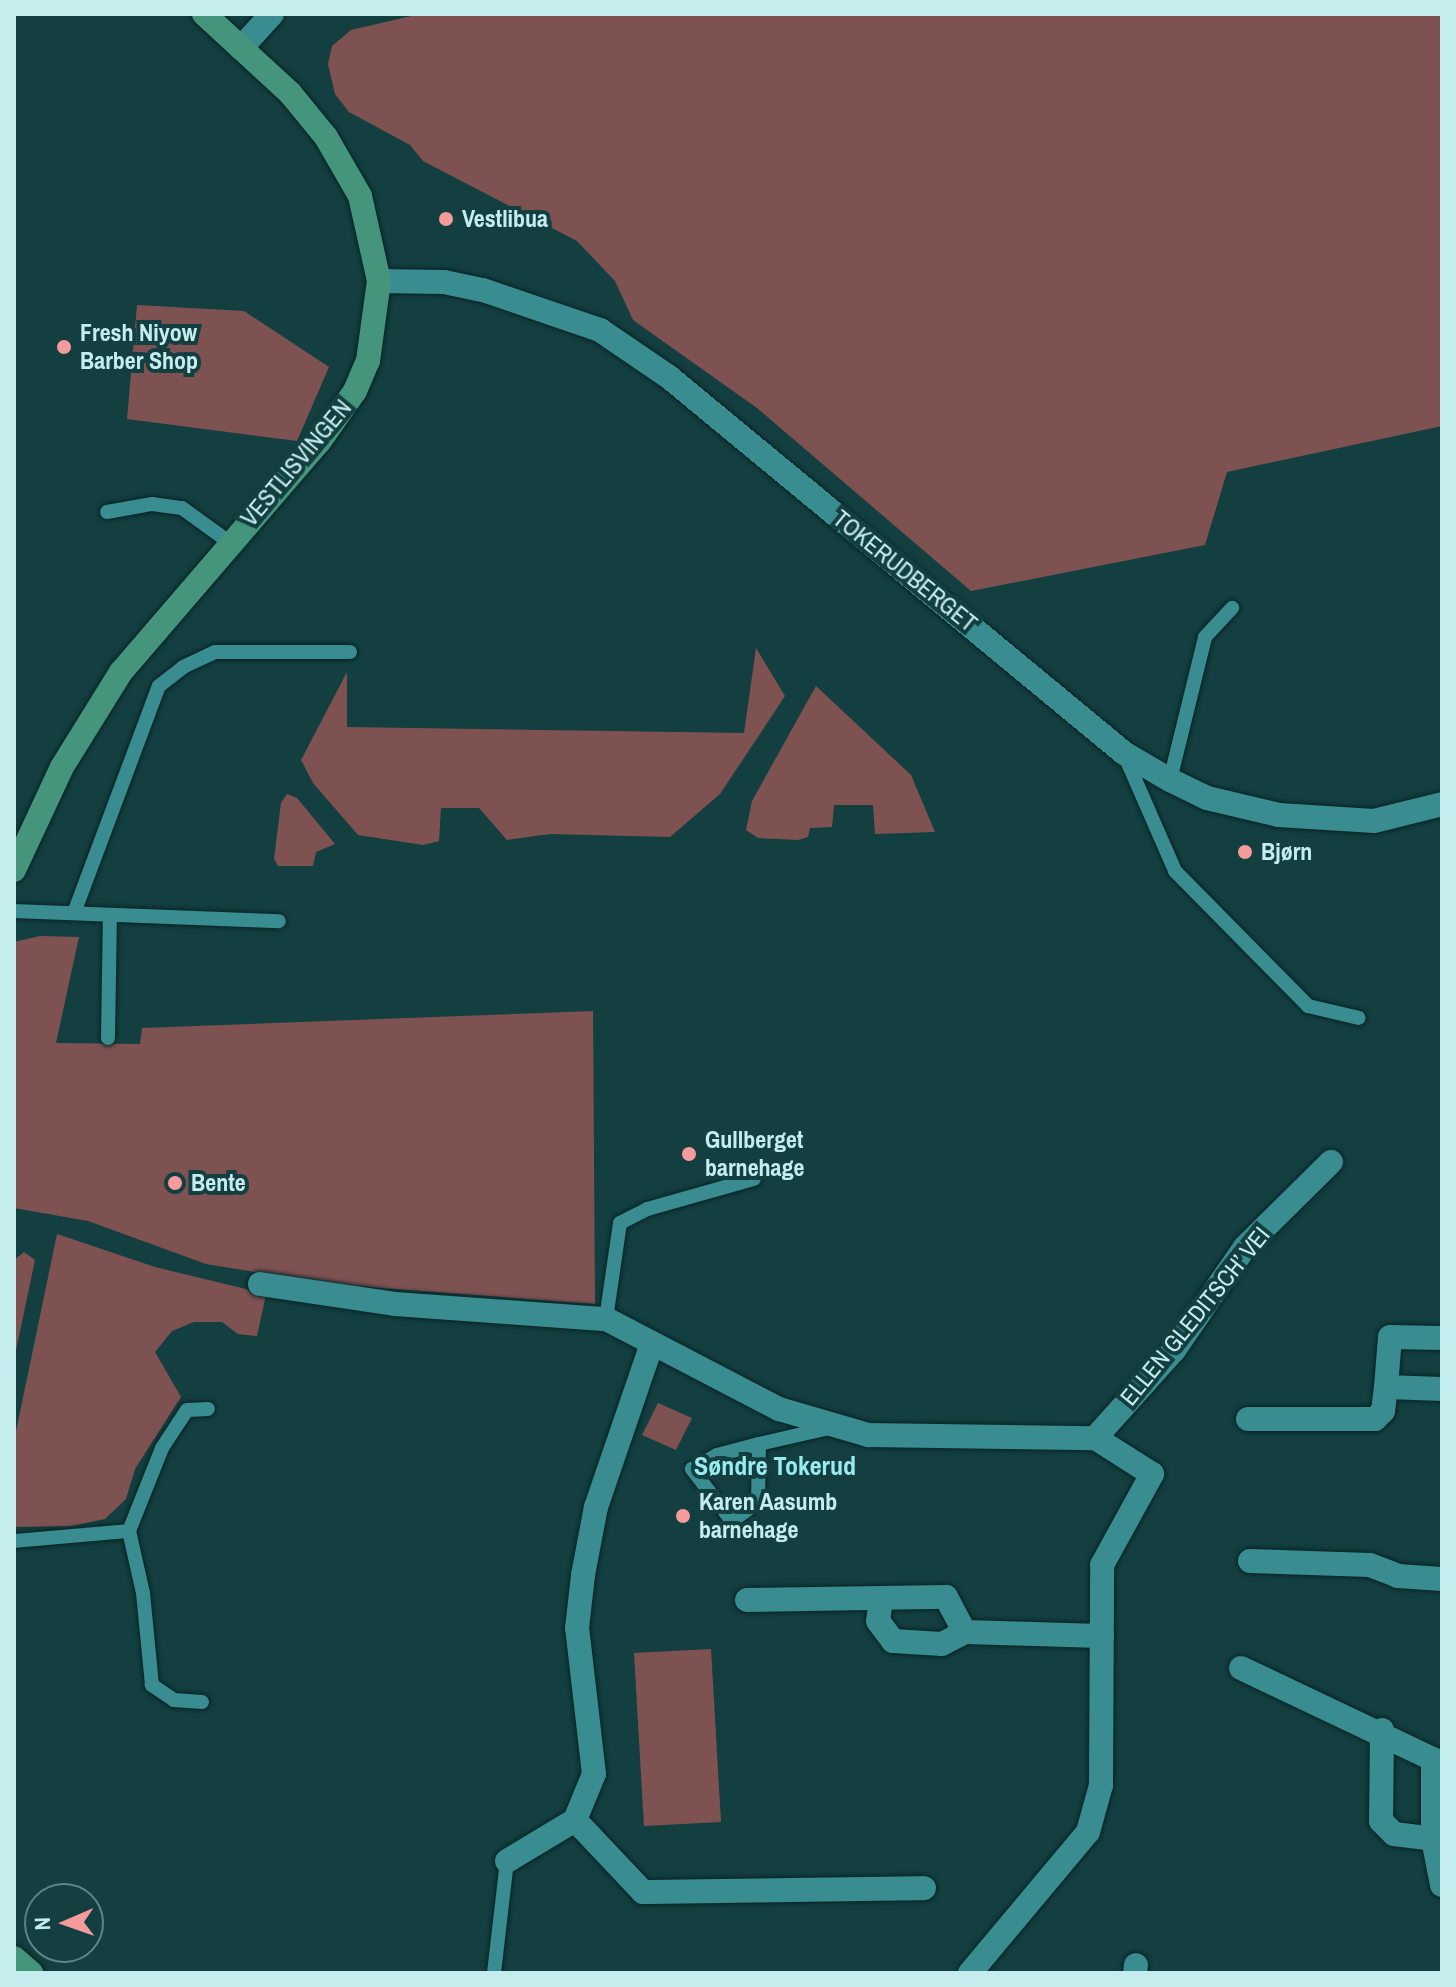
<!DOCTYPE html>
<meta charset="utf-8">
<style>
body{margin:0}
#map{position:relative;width:1456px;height:1987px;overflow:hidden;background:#133f41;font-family:"Archivo Narrow",sans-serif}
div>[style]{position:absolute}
.green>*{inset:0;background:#7f5252}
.roads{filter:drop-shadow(0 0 2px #092425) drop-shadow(0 0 2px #092425)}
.lane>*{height:14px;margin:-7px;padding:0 7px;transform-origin:7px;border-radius:7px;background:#398c8f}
.street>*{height:24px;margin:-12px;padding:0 12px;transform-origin:12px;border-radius:12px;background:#398c8f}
.secondary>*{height:24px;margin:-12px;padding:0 12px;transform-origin:12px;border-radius:12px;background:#44957b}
.dots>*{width:22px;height:22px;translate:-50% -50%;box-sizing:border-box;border:4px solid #133f41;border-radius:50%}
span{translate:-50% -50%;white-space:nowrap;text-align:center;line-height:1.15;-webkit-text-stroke:8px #133f41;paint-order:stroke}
.poi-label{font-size:24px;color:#c6edee;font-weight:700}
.left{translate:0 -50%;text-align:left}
.street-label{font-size:24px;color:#c6edee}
.neighbourhood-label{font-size:26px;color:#9becf0;font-weight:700}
.frame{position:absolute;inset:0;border:16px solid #c6edee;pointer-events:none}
.north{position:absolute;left:24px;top:1883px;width:80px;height:80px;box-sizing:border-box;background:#133f41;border:2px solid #5b8586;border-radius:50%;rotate:268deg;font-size:22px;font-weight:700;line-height:32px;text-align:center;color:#c6edee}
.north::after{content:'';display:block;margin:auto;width:28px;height:36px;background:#f59b9b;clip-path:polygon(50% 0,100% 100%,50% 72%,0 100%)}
</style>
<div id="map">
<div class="green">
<div style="clip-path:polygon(420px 14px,1442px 14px,1442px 426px,1227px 472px,1205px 545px,971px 591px,757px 408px,633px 320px,615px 281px,577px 241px,423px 161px,410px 145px,349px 112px,335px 94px,328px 64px,332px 46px,351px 30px)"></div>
<div style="clip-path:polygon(137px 305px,244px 311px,329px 367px,297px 441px,127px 419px)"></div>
<div style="clip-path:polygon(756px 648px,785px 696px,720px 794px,670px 837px,550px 834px,507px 840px,479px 808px,441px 808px,439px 841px,423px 845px,358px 835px,313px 783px,301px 760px,347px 672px,347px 727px,744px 733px)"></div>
<div style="clip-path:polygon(816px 686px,911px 775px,935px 832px,875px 834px,873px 805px,834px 805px,832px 827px,810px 828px,808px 837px,798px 840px,758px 838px,746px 830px,752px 801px)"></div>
<div style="clip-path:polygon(287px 794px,297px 798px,335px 844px,316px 852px,313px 866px,278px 866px,274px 859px,281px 803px)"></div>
<div style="clip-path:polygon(40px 936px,79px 937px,56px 1043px,140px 1044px,142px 1028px,593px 1011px,595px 1304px,329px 1284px,206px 1264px,88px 1221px,14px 1208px,14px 942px)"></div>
<div style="clip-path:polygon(57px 1234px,155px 1267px,266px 1294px,257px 1336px,238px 1334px,222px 1322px,194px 1322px,172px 1331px,155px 1352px,181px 1397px,135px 1469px,126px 1499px,105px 1519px,71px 1526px,14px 1527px,14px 1441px)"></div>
<div style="clip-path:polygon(24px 1252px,35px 1260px,14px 1360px,14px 1260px)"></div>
<div style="clip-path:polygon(658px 1403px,692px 1418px,676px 1450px,642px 1435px)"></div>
<div style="clip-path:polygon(711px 1649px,721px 1822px,644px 1826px,634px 1653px)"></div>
</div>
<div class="roads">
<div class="lane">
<div style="left:107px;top:512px;width:46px;rotate:-10.1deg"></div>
<div style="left:152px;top:504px;width:30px;rotate:8deg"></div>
<div style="left:182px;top:508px;width:58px;rotate:35.9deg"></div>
<div style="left:1124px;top:754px;width:128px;rotate:66.4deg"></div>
<div style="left:1175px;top:871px;width:190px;rotate:45.4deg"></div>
<div style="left:1308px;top:1006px;width:52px;rotate:13.2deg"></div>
<div style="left:1170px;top:780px;width:147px;rotate:-76.2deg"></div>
<div style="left:1205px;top:637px;width:40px;rotate:-47deg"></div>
<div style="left:14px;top:911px;width:265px;rotate:2.2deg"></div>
<div style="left:74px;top:913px;width:242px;rotate:-69.5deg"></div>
<div style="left:159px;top:686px;width:31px;rotate:-38deg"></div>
<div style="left:183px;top:667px;width:35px;rotate:-25deg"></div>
<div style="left:215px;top:652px;width:135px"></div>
<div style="left:108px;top:1038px;width:123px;rotate:-89.1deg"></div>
<div style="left:606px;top:1319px;width:97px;rotate:-81.7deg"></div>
<div style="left:620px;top:1223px;width:30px;rotate:-27deg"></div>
<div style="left:647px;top:1209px;width:111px;rotate:-15.7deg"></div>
<div style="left:759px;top:1444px;width:58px;rotate:91deg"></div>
<div style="left:758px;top:1502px;width:32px;rotate:144deg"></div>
<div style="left:732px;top:1521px;width:66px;rotate:-127.6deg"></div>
<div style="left:692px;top:1469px;width:29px;rotate:-29deg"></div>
<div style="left:717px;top:1455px;width:43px;rotate:-14.7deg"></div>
<div style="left:759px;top:1444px;width:72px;rotate:-12.9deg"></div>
<div style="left:14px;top:1541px;width:115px;rotate:-5deg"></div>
<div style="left:202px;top:1702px;width:28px;rotate:-176deg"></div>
<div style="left:174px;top:1700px;width:27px;rotate:-146deg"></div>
<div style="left:152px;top:1685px;width:92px;rotate:-95.6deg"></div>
<div style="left:143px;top:1593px;width:64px;rotate:-102.7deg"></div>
<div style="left:129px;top:1531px;width:89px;rotate:-68.3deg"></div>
<div style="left:162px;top:1448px;width:45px;rotate:-56.7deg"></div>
<div style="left:187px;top:1410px;width:21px;rotate:-3deg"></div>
<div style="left:494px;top:1973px;width:113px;rotate:-83.4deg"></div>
</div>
<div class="street">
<div style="left:241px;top:48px;width:46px;rotate:-47.6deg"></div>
<div style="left:379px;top:281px;width:65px;rotate:0.9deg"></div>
<div style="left:444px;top:282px;width:40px;rotate:12deg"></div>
<div style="left:483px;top:290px;width:124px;rotate:18.9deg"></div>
<div style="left:600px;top:330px;width:83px;rotate:34.3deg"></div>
<div style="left:669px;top:377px;width:590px;rotate:39.57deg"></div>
<div style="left:1124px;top:753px;width:53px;rotate:30.4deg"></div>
<div style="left:1170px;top:780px;width:41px;rotate:25.9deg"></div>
<div style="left:1207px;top:798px;width:74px;rotate:13.3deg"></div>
<div style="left:1279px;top:815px;width:95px;rotate:3.6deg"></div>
<div style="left:1374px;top:821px;width:70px;rotate:-14deg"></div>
<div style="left:260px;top:1284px;width:136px;rotate:8.4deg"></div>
<div style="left:395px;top:1304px;width:212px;rotate:4.1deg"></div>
<div style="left:606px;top:1319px;width:195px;rotate:27.5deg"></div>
<div style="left:779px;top:1409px;width:93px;rotate:16.3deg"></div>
<div style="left:868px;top:1435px;width:227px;rotate:0.8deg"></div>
<div style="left:1095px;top:1438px;width:118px;rotate:-48.1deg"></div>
<div style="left:1174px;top:1350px;width:125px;rotate:-55.4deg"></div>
<div style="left:1245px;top:1247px;width:121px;rotate:-44.7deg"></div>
<div style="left:1386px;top:1387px;width:50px;rotate:-85.4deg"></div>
<div style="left:1390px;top:1337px;width:52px;rotate:1.1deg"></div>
<div style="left:1248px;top:1419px;width:127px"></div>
<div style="left:1375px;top:1419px;width:11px;rotate:-45deg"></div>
<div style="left:1383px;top:1411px;width:24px;rotate:-83deg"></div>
<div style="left:1386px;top:1387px;width:56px;rotate:2deg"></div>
<div style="left:1250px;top:1561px;width:120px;rotate:1.9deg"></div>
<div style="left:1370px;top:1565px;width:30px;rotate:21deg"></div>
<div style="left:1398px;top:1576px;width:44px;rotate:3.9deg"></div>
<div style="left:881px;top:1598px;width:23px;rotate:97deg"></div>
<div style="left:878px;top:1621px;width:25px;rotate:53deg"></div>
<div style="left:893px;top:1641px;width:49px;rotate:3.5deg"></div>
<div style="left:942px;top:1644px;width:26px;rotate:-28deg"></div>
<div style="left:965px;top:1632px;width:137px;rotate:1.7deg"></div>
<div style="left:747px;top:1600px;width:199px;rotate:-0.9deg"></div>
<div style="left:946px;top:1597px;width:40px;rotate:62deg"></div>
<div style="left:1241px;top:1668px;width:212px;rotate:25.4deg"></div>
<div style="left:1433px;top:1759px;width:80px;rotate:90deg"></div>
<div style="left:1433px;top:1839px;width:47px;rotate:78.9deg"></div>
<div style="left:1382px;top:1730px;width:91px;rotate:90.6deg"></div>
<div style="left:1381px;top:1821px;width:18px;rotate:45deg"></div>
<div style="left:1394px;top:1834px;width:39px;rotate:7deg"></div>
<div style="left:575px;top:1820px;width:99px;rotate:46.6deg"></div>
<div style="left:643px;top:1892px;width:281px;rotate:-0.8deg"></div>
<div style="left:507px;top:1861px;width:79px;rotate:-31.1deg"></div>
<div style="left:575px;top:1820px;width:50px;rotate:-67.6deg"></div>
<div style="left:594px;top:1774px;width:147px;rotate:-96.6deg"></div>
<div style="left:577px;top:1628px;width:53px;rotate:-83.5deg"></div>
<div style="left:583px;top:1575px;width:69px;rotate:-79.2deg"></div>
<div style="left:596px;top:1507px;width:170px;rotate:-71.1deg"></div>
<div style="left:970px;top:1973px;width:184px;rotate:-50.1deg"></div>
<div style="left:1088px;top:1832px;width:49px;rotate:-74.5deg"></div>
<div style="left:1101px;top:1785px;width:220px;rotate:-89.7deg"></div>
<div style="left:1102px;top:1565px;width:104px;rotate:-61.2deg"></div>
<div style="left:1152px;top:1474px;width:67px;rotate:-147.7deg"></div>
<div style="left:1135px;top:1973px;width:8px;rotate:-83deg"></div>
</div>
<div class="secondary">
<div style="left:14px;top:870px;width:114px;rotate:-65deg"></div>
<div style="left:62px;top:767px;width:112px;rotate:-58.2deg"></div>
<div style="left:121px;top:672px;width:303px;rotate:-49.3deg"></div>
<div style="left:319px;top:442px;width:62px;rotate:-54.8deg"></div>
<div style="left:355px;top:391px;width:33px;rotate:-67deg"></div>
<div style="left:368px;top:361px;width:81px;rotate:-82.2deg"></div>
<div style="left:379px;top:281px;width:87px;rotate:-102.6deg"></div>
<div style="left:360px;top:196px;width:68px;rotate:-120deg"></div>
<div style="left:326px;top:137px;width:57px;rotate:-129.3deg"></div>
<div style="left:290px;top:93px;width:117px;rotate:-137.4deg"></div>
<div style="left:14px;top:1958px;width:23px;rotate:41deg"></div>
</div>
</div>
<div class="dots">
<div style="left:446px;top:219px;background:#f59b9b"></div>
<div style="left:64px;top:347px;background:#f59b9b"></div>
<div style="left:1245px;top:852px;background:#f59b9b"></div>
<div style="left:689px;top:1154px;background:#f59b9b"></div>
<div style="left:175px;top:1183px;background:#f59b9b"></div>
<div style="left:683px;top:1516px;background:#f59b9b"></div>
</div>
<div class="poi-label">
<span class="left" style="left:462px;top:219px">Vestlibua</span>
<span class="left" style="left:80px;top:347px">Fresh Niyow<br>Barber Shop</span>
<span class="left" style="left:1261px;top:852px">Bjørn</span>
<span class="left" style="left:705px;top:1154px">Gullberget<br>barnehage</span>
<span class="left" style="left:191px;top:1183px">Bente</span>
<span class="left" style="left:699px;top:1516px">Karen Aasumb<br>barnehage</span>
</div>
<div class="street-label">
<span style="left:296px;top:463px;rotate:-50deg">VESTLISVINGEN</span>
<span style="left:905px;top:571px;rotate:39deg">TOKERUDBERGET</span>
<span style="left:1195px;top:1316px;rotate:-51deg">ELLEN GLEDITSCH’ VEI</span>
</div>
<div class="neighbourhood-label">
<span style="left:775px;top:1466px">Søndre Tokerud</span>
</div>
<div class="frame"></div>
<div class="north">N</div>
</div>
